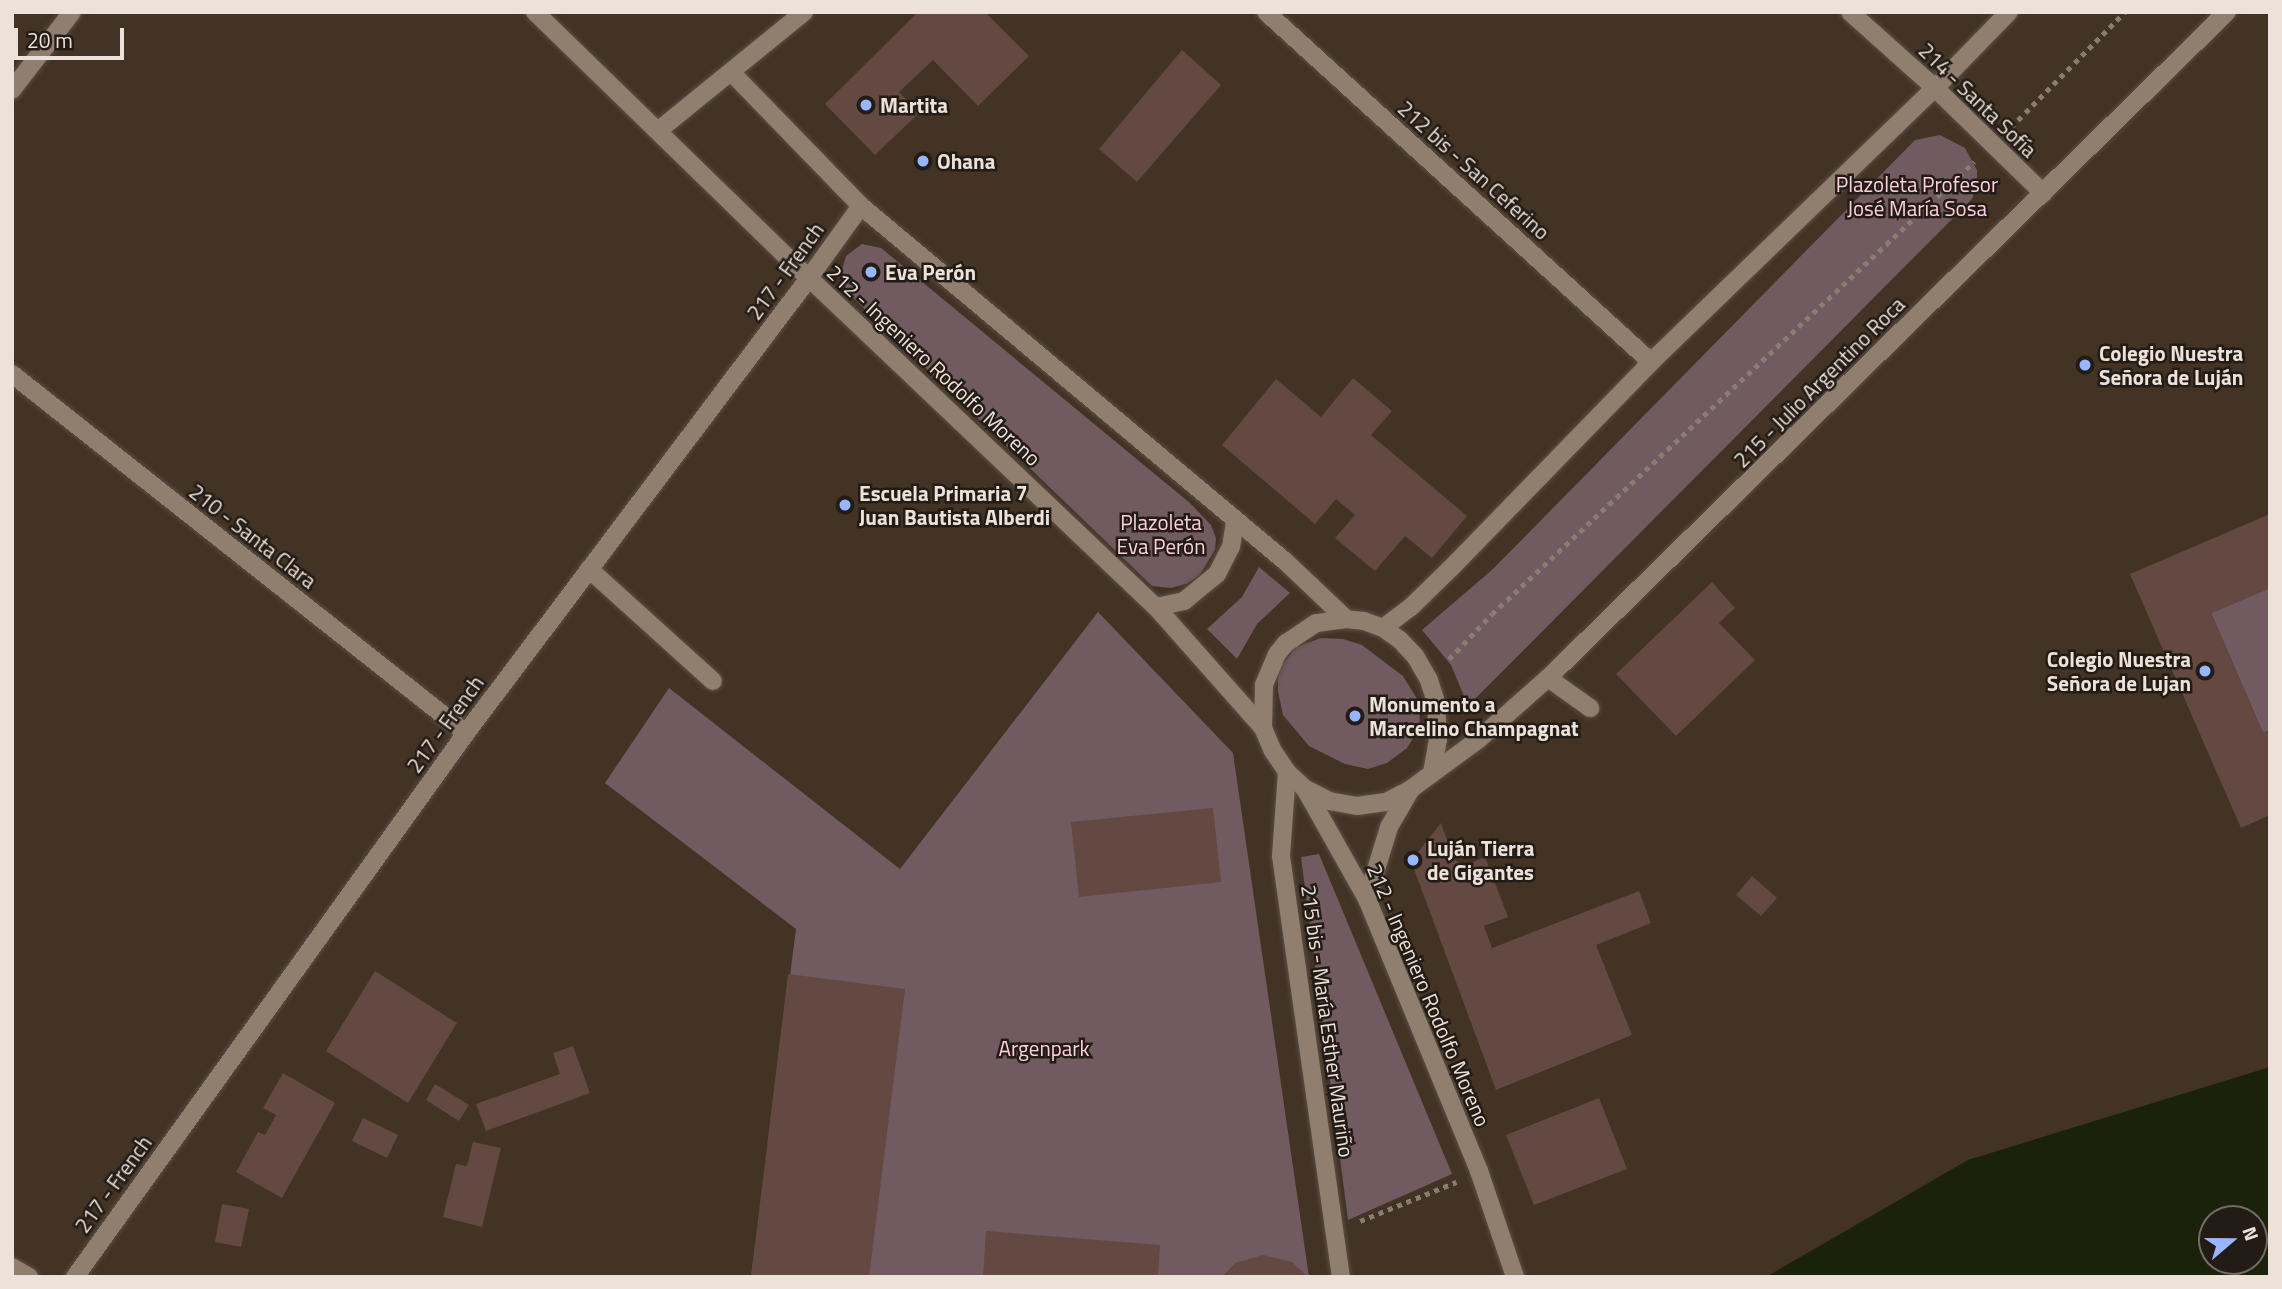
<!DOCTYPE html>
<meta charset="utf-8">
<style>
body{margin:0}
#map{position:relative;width:2282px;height:1289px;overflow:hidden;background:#423325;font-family:"Titillium Web",sans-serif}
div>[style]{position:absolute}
.green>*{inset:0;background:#715a60}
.water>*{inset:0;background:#1a220c}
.building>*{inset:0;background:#644842}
.path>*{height:4.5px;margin-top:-2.25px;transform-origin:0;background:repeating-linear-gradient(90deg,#897c71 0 5px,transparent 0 10px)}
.roads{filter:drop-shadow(0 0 2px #5b4e43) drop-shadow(0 0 2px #5b4e43)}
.service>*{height:18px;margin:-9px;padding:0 9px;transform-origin:9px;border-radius:9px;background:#907e6f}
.minor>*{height:18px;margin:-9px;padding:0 9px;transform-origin:9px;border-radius:9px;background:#907e6f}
.tertiary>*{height:18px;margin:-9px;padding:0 9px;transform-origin:9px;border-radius:9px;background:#907e6f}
.dots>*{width:19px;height:19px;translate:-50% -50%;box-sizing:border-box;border:4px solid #231c16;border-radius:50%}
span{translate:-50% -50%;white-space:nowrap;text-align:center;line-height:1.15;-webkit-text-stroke:5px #231c16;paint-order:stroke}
.street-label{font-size:21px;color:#ece2da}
.poi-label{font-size:21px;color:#ece2da;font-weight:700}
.left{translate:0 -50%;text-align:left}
.right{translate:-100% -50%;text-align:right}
.park-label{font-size:21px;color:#ffcfdb}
.frame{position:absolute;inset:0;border:14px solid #ece2da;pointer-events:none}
.north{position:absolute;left:2198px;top:1205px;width:70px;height:70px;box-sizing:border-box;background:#231c16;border:2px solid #736b64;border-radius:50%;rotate:70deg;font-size:19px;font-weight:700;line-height:28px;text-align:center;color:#ece2da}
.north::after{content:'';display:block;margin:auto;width:24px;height:32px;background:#98b6fd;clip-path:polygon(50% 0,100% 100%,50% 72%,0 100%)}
.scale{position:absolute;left:14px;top:28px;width:110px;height:32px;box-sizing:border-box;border:4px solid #ece2da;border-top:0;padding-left:9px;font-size:21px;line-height:24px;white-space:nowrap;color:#ece2da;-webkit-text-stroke:5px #231c16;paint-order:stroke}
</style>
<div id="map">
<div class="green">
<div style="clip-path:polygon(1940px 135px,1965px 148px,1977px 170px,1977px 186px,1972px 199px,1468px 706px,1451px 665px,1422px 630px,1493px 569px,1915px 140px)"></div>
<div style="clip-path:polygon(862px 244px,881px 248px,1190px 503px,1211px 525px,1216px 538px,1215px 550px,1199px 576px,1186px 584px,1171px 588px,1152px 586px,847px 292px,841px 273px,846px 256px)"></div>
<div style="clip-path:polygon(1259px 567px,1290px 593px,1257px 624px,1237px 659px,1207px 629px,1242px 597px)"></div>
<div style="clip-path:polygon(2270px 588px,2270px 730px,2263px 733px,2211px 613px)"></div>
<div style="clip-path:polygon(1098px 612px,1233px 753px,1309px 1277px,751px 1277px,796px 929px,605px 783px,669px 688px,900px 869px)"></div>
<div style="clip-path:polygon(1321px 638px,1343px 639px,1362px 645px,1403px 676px,1419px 702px,1420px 727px,1407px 748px,1387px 763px,1368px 769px,1345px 764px,1309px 746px,1283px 715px,1278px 692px,1278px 670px,1296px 647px)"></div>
<div style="clip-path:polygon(1319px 854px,1452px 1174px,1348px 1220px,1301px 857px)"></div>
</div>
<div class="water">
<div style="clip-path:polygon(evenodd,2270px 1067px,2270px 1277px,1766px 1277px,1968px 1160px,2270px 1067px,2212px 1219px,2254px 1219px,2254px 1261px,2212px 1261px,2212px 1219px)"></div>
</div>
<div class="building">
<div style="clip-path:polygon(918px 12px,985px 12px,1029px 56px,978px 106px,933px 60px,899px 92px,919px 113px,875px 155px,825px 104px)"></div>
<div style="clip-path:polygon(1182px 50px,1221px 85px,1137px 182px,1099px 149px)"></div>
<div style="clip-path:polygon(1353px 378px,1392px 411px,1371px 435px,1467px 516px,1432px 558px,1405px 536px,1375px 571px,1335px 538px,1355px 515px,1336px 499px,1315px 524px,1222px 445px,1276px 379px,1321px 417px)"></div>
<div style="clip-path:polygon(2270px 514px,2270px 588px,2211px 613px,2263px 733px,2270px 730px,2270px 815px,2241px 828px,2130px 574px)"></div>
<div style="clip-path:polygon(1712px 582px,1735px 608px,1719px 623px,1755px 660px,1676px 736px,1616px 674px)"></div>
<div style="clip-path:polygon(1213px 808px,1221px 882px,1079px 897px,1071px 822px)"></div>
<div style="clip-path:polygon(1441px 823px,1454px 860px,1466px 865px,1485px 857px,1508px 917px,1484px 926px,1492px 948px,1639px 891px,1651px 923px,1596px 945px,1632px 1035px,1496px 1090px,1411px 861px)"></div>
<div style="clip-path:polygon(1752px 876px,1777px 898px,1761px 916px,1736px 895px)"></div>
<div style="clip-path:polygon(375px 971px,457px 1023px,408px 1103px,326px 1051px)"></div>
<div style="clip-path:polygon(788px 974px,905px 989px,869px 1277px,751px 1277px)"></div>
<div style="clip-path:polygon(573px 1046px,590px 1093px,486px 1131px,476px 1104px,560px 1074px,553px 1053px)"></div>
<div style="clip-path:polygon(283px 1073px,335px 1103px,282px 1198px,236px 1172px,258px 1132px,265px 1135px,276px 1115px,263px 1108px)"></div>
<div style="clip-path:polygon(435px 1084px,469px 1105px,459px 1121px,426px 1100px)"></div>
<div style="clip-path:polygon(1599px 1098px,1627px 1169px,1534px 1205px,1506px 1135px)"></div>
<div style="clip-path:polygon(363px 1118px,398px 1135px,387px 1158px,352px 1141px)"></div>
<div style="clip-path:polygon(473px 1142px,501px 1148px,482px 1227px,443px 1217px,456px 1164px,467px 1166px)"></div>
<div style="clip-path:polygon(222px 1204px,249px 1209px,241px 1247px,215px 1242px)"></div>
<div style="clip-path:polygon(986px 1231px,1160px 1245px,1158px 1277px,983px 1277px)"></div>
<div style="clip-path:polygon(1263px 1255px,1292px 1262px,1308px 1277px,1222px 1277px,1235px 1263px)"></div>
</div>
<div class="path">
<div style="left:2011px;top:127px;width:162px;rotate:-45.3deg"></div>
<div style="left:1449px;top:659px;width:62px;rotate:-46.3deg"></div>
<div style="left:1492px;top:614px;width:661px;rotate:-43.16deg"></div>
<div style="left:1360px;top:1221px;width:104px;rotate:-22.1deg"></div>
</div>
<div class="roads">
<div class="service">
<div style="left:589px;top:569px;width:167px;rotate:42.1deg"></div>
<div style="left:1548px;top:678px;width:52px;rotate:35.5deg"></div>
</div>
<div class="minor">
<div style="left:535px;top:12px;width:382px;rotate:44.2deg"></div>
<div style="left:809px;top:278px;width:89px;rotate:-54.2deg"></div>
<div style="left:1266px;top:12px;width:520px;rotate:42.27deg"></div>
<div style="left:1850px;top:12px;width:114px;rotate:41.8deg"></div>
<div style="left:1935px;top:88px;width:151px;rotate:44.2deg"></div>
<div style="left:732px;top:73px;width:185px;rotate:45.9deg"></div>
<div style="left:861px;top:206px;width:554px;rotate:39.95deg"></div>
<div style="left:1286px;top:562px;width:83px;rotate:43.5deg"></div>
<div style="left:12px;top:90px;width:98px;rotate:-52.4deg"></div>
<div style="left:659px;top:130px;width:187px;rotate:-39.1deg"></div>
<div style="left:12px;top:374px;width:579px;rotate:38.34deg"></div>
<div style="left:1156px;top:607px;width:29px;rotate:-12deg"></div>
<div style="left:1184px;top:601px;width:43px;rotate:-39.3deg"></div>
<div style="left:1217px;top:574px;width:30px;rotate:-63deg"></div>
<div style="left:1231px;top:547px;width:25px;rotate:-81deg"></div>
<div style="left:12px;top:1267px;width:20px;rotate:30deg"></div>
</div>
<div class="tertiary">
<div style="left:1383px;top:628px;width:35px;rotate:-37deg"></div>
<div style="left:1411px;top:607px;width:56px;rotate:-44.3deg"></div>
<div style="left:1451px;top:568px;width:287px;rotate:-45.8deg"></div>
<div style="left:1651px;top:362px;width:395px;rotate:-44deg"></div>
<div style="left:1935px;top:88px;width:106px;rotate:-45.8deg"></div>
<div style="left:1287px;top:772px;width:84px;rotate:94.1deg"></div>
<div style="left:1281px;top:856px;width:425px;rotate:81.9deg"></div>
<div style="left:1432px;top:773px;width:34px;rotate:-80deg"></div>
<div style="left:1438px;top:740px;width:38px;rotate:-93deg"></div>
<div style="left:1436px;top:702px;width:23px;rotate:-108deg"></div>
<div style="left:1429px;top:680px;width:28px;rotate:-120deg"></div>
<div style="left:1415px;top:656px;width:22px;rotate:-133deg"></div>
<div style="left:1400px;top:640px;width:21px;rotate:-145deg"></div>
<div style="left:1383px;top:628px;width:20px;rotate:-160deg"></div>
<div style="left:1364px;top:621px;width:18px;rotate:-174deg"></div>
<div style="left:1346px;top:619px;width:30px;rotate:172deg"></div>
<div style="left:1316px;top:623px;width:36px;rotate:146deg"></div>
<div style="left:1286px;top:643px;width:14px;rotate:129deg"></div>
<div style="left:1277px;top:654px;width:34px;rotate:113deg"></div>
<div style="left:1264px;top:685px;width:43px;rotate:91.3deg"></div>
<div style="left:1263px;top:728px;width:25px;rotate:67deg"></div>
<div style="left:1273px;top:751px;width:25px;rotate:56deg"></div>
<div style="left:1287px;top:772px;width:23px;rotate:43deg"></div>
<div style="left:1304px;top:788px;width:28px;rotate:27deg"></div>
<div style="left:1329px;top:801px;width:28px;rotate:10deg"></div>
<div style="left:1357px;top:806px;width:29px;rotate:-8deg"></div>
<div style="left:1386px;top:802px;width:28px;rotate:-27deg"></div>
<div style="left:1411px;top:789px;width:84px;rotate:-36.3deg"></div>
<div style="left:1479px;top:739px;width:92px;rotate:-41.5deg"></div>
<div style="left:1548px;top:678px;width:951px;rotate:-44.45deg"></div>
<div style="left:1305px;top:789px;width:126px;rotate:60.6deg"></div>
<div style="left:1367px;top:899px;width:294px;rotate:67.6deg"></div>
<div style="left:1479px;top:1171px;width:112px;rotate:71.2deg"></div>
<div style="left:1367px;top:899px;width:75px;rotate:-73deg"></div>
<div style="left:1389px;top:827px;width:44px;rotate:-59.9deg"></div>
<div style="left:75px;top:1277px;width:670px;rotate:-54.29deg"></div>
<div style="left:466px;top:733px;width:570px;rotate:-52.99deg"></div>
<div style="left:809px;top:278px;width:478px;rotate:43.5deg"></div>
<div style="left:1156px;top:607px;width:162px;rotate:48.5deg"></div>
</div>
</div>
<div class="dots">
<div style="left:866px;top:105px;background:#98b6fd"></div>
<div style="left:923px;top:161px;background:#98b6fd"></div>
<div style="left:871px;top:272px;background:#98b6fd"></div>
<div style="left:2085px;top:365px;background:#98b6fd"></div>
<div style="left:845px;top:505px;background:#98b6fd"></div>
<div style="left:2205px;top:671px;background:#98b6fd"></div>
<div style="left:1355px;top:716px;background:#98b6fd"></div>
<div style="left:1413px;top:860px;background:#98b6fd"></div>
</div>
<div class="street-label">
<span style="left:1978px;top:100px;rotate:44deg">214 - Santa Sofía</span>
<span style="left:1474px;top:170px;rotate:42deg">212 bis - San Ceferino</span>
<span style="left:785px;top:271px;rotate:-54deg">217 - French</span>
<span style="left:934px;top:365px;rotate:43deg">212 - Ingeniero Rodolfo Moreno</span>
<span style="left:1819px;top:382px;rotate:-45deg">215 - Julio Argentino Roca</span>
<span style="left:253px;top:536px;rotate:38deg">210 - Santa Clara</span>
<span style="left:445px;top:724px;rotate:-54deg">217 - French</span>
<span style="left:1429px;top:995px;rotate:67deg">212 - Ingeniero Rodolfo Moreno</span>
<span style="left:1328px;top:1021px;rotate:82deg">215 bis - María Esther Mauriño</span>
<span style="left:113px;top:1184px;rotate:-54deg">217 - French</span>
</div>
<div class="poi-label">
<span class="left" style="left:880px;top:105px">Martita</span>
<span class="left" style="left:937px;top:161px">Ohana</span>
<span class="left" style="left:885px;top:272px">Eva Perón</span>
<span class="left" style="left:2099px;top:365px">Colegio Nuestra<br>Señora de Luján</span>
<span class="left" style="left:859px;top:505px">Escuela Primaria 7<br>Juan Bautista Alberdi</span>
<span class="right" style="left:2191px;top:671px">Colegio Nuestra<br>Señora de Lujan</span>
<span class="left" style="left:1369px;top:716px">Monumento a<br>Marcelino Champagnat</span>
<span class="left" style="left:1427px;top:860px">Luján Tierra<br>de Gigantes</span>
</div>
<div class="park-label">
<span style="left:1917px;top:196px">Plazoleta Profesor<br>José María Sosa</span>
<span style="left:1161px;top:534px">Plazoleta<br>Eva Perón</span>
<span style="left:1044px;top:1048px">Argenpark</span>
</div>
<div class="frame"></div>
<div class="north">N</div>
<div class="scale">20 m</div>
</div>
